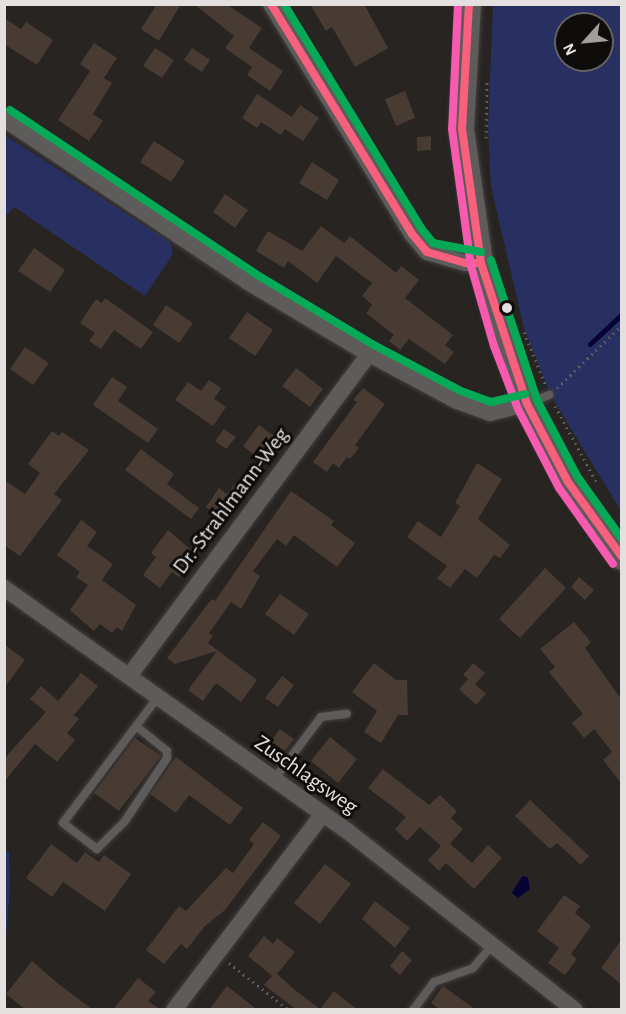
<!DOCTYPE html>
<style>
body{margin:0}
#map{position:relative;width:626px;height:1014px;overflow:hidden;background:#272422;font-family:"Alegreya Sans",sans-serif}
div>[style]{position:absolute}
.green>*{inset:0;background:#273061}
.water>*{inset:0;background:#080336}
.stream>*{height:5px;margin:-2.5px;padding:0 2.5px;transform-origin:2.5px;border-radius:2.5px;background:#080336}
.building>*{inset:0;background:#483b34}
.path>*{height:3px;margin-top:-1.5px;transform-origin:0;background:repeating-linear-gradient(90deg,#62605f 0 1.5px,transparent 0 6px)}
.roads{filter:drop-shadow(0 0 2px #423f3e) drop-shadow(0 0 2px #423f3e)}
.service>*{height:8px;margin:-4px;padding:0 4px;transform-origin:4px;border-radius:4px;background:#5e5b5b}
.minor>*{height:16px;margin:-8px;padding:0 8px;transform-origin:8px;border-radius:8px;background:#5e5b5b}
.secondary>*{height:24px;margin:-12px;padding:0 12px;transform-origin:12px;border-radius:12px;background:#5e5b5b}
.bus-1>*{height:8px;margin:-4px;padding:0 4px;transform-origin:4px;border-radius:4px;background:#f8607d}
.bus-2>*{height:8px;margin:-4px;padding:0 4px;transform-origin:4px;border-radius:4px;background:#f75aaf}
.bus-3>*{height:8px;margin:-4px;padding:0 4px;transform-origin:4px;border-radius:4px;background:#06aa56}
.dots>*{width:16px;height:16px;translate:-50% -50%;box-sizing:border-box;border:3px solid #0f0d0c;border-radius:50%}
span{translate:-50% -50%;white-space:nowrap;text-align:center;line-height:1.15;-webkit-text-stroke:6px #0f0d0c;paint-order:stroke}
.street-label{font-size:22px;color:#e4e0df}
.frame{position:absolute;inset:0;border:6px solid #e4e0df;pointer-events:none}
.north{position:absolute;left:554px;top:12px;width:60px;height:60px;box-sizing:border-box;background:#0f0d0c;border:2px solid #646160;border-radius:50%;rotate:243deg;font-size:16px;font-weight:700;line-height:24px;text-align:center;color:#e4e0df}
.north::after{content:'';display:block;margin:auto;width:21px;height:27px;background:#a29e9d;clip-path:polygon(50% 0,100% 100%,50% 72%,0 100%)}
</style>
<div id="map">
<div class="green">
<div style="clip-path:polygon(evenodd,493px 5px,621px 5px,621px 511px,551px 396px,524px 328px,491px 187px,488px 128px,493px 5px,566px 24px,602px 24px,602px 60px,566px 60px,566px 24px)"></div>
<div style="clip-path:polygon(5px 135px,170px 242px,173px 254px,145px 296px,14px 207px,5px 217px)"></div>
<div style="clip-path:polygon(5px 851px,9px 852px,10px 884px,5px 955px)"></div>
</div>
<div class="water">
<div style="clip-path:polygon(522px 876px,528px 877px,530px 889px,518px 898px,512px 893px)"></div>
</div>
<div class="stream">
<div style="left:590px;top:344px;width:44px;rotate:-43.2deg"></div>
</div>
<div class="building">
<div style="clip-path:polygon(157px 4px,181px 4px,159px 41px,141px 29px)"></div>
<div style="clip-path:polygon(194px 4px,226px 4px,262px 28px,249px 48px,283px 71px,270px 91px,247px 75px,252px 67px,225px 48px,234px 36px)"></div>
<div style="clip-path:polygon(310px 4px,364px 4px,388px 48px,355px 67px,332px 27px,326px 31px)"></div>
<div style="clip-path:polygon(4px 18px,21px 29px,26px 22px,53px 40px,37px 65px,4px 44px)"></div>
<div style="clip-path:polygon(94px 43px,117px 58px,104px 78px,112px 83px,93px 114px,103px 121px,89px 141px,58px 120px,90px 71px,80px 64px)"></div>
<div style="clip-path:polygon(155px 48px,174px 60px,162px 78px,143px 66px)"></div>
<div style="clip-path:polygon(192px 48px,210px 60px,202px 72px,184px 60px)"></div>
<div style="clip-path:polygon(405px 91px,415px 118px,396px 126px,385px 99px)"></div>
<div style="clip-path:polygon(257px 94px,292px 117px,300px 105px,319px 118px,303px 141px,285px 129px,281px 135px,261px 122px,257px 128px,242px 118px)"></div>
<div style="clip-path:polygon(431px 136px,431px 150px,417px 151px,417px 137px)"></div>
<div style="clip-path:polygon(154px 141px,185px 161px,171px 182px,140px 162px)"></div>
<div style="clip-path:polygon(312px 162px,339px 180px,327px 200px,299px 183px)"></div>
<div style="clip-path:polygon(225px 194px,248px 210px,235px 228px,213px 212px)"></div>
<div style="clip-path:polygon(321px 226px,344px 243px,350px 236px,396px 273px,401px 266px,419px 280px,405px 298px,453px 335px,445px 345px,454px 352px,445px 364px,409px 339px,400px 350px,389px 341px,394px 335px,366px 313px,372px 305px,362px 296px,372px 283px,336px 256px,317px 283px,288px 261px,284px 268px,256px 251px,268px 231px,302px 251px)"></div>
<div style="clip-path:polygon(34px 248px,65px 270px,50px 292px,18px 271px)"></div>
<div style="clip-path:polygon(105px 298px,153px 332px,141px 349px,114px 330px,101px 349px,89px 341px,95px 333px,80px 323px,96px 299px,102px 303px)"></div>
<div style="clip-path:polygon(166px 305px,193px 323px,179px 343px,153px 325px)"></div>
<div style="clip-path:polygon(247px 312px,273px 330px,255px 356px,229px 338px)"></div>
<div style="clip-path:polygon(25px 347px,49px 363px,33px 385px,10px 369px)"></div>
<div style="clip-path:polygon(296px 368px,323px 389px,310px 407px,282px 386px)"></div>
<div style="clip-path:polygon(112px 377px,127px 387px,118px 401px,158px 429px,148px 443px,93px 405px)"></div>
<div style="clip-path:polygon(209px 380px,221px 388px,214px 399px,226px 407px,213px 426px,175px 400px,188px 382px,201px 391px)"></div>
<div style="clip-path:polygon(363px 388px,385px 404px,355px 445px,359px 448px,350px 459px,347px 457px,339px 468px,333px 463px,327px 472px,313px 462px,357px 402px,353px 400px)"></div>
<div style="clip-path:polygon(259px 425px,282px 442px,266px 464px,243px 446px)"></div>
<div style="clip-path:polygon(224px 429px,236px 437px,226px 449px,215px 441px)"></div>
<div style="clip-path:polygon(52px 431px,59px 436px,62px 432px,89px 450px,54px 494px,62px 500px,20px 556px,4px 545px,4px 480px,25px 494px,40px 473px,28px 464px)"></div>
<div style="clip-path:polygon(141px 449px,174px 474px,167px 484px,199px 508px,191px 519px,125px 470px)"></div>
<div style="clip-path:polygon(477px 463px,502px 479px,478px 519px,510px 545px,500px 558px,494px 555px,477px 578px,465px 569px,450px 588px,437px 578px,447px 566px,407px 537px,418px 521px,441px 537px,460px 506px,455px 503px)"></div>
<div style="clip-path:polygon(235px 484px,245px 492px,225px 521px,206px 507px,219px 488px,227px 494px)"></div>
<div style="clip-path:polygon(291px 491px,334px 521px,331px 525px,355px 543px,337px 567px,294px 535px,286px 546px,277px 539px,253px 571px,260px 576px,241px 609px,231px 602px,209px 633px,213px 636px,208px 643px,257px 680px,241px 702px,216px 683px,203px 701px,188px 690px,217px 651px,175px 664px,167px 658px,207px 605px,212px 599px,215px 601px)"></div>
<div style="clip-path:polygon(81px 520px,97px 532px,87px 546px,113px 564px,102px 580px,136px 605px,122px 631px,117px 627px,112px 633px,100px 624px,94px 631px,70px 610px,88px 585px,76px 577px,80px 572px,57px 555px)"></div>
<div style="clip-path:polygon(168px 530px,196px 554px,179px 577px,172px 572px,160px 588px,143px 575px,156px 557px,151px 553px)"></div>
<div style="clip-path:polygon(545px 568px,566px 588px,520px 638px,499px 619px)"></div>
<div style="clip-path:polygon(579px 577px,594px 590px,585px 600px,571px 587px)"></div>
<div style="clip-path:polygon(280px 594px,309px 614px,294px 635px,265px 614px)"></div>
<div style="clip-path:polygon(574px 622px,591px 642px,585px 648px,621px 699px,621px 783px,603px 760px,612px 752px,594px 729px,584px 738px,572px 723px,583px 714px,549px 672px,555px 667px,540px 649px)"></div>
<div style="clip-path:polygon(4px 644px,25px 660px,4px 688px)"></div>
<div style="clip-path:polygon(374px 663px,396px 680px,407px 680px,408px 715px,398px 715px,381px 743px,364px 732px,377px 711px,352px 692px)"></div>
<div style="clip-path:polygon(473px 663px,485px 673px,475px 684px,486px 694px,476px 705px,459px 689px,468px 679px,463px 675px)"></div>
<div style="clip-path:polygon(81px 673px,98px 686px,74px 715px,79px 719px,67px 733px,75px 740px,57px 762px,35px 744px,4px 782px,4px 759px,46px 712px,30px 699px,41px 686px,58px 701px)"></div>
<div style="clip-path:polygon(282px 676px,294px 685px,278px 707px,265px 698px)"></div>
<div style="clip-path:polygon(280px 729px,294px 739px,285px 751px,271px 741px)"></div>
<div style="clip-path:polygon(330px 737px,357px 759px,338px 783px,311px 761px)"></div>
<div style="clip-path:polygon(135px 738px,161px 756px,119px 811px,94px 793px)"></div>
<div style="clip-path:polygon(176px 757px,243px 808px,230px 825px,189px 795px,176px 813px,150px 794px)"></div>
<div style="clip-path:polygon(383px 769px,429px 805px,440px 795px,457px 811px,451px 818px,463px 829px,450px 844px,472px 863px,488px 845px,502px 858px,474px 889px,446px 863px,439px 871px,428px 860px,441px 846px,420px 827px,407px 841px,395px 829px,406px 817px,368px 788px)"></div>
<div style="clip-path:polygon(530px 800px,589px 856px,581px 865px,557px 843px,550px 849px,515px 816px)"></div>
<div style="clip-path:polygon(263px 822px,281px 836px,225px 910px,205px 926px,187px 949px,181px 944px,164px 964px,146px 950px,179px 906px,186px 911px,226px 868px,233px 873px,254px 844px,249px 840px)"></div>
<div style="clip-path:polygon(51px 844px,77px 863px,85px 852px,99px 862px,104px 855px,131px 874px,105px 911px,63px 882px,52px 897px,26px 878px)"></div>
<div style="clip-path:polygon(325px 864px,351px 884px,320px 924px,294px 903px)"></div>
<div style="clip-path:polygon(564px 895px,580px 906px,575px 913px,591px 926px,571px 954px,577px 959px,565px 975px,548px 963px,559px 948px,537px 931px)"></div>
<div style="clip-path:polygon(375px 901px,410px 928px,395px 948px,362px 919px)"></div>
<div style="clip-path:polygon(264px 936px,273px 944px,277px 938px,295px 952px,277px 974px,295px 990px,320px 1009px,334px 991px,358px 1010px,297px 1010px,264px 985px,272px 976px,248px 956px)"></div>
<div style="clip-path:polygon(621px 940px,621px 984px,601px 968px)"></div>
<div style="clip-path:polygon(402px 951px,412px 960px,400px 975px,390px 966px)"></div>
<div style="clip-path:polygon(32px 961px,56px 982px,93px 1010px,26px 1010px,6px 994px)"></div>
<div style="clip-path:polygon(138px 978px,156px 992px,148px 1001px,161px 1010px,113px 1010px)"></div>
<div style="clip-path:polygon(227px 986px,258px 1010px,209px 1010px)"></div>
<div style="clip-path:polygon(443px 986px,476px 1010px,440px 1010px,431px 1003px)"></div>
</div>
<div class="path">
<div style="left:486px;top:138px;width:57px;rotate:-89deg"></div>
<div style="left:524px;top:332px;width:56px;rotate:68deg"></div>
<div style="left:557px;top:388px;width:91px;rotate:-44.1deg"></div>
<div style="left:555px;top:406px;width:90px;rotate:61.4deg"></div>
<div style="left:229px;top:963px;width:76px;rotate:38.1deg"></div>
</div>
<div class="roads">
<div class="service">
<div style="left:530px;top:403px;width:21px;rotate:-23deg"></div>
<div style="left:136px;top:726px;width:40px;rotate:39deg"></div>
<div style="left:167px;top:751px;width:7px;rotate:90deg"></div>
<div style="left:167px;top:758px;width:76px;rotate:123.7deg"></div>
<div style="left:125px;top:821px;width:40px;rotate:135deg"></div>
<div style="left:97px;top:849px;width:43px;rotate:-142.6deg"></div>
<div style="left:63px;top:823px;width:158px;rotate:-53deg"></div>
<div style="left:273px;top:781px;width:80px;rotate:-53.1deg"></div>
<div style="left:321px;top:717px;width:26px;rotate:-7deg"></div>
<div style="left:413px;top:1010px;width:35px;rotate:-53deg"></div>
<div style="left:434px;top:982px;width:41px;rotate:-19.7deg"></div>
<div style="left:473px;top:968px;width:31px;rotate:-50deg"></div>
</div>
<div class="minor">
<div style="left:271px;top:4px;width:270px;rotate:58.5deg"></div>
<div style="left:412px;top:234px;width:23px;rotate:50deg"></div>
<div style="left:427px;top:252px;width:40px;rotate:16deg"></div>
<div style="left:465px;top:263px;width:16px"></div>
<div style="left:4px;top:119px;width:293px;rotate:33.7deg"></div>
<div style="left:248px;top:282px;width:141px;rotate:30.8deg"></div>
<div style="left:369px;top:354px;width:100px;rotate:28.1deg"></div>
<div style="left:457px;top:401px;width:35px;rotate:20deg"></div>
<div style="left:490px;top:413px;width:38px;rotate:-14deg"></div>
<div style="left:4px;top:588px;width:419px;rotate:35.3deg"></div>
<div style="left:346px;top:830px;width:291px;rotate:38.2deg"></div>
<div style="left:129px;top:676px;width:402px;rotate:-53.3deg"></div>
<div style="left:174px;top:1010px;width:246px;rotate:-52.8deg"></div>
</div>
<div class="secondary">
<div style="left:469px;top:4px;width:125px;rotate:93.2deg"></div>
<div style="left:462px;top:129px;width:135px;rotate:81.9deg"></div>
<div style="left:481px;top:263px;width:83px;rotate:74deg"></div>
<div style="left:504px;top:343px;width:65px;rotate:69.3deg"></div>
<div style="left:527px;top:404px;width:88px;rotate:62.3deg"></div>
<div style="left:568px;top:482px;width:93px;rotate:54.6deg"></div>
</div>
</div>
<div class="bus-1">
<div style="left:271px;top:4px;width:270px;rotate:58.5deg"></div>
<div style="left:412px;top:234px;width:23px;rotate:50deg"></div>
<div style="left:427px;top:252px;width:40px;rotate:16deg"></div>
<div style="left:465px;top:263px;width:16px"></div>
<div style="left:469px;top:4px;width:125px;rotate:93.2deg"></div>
<div style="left:462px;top:129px;width:135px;rotate:81.9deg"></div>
<div style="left:481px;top:263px;width:148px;rotate:71.9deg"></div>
<div style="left:527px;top:404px;width:88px;rotate:62.3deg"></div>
<div style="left:568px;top:482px;width:92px;rotate:54.2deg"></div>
</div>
<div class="bus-2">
<div style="left:458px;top:4px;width:125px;rotate:92.7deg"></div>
<div style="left:452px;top:129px;width:138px;rotate:82.1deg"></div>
<div style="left:471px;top:266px;width:83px;rotate:74deg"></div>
<div style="left:494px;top:346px;width:67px;rotate:69.1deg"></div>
<div style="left:518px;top:409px;width:89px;rotate:62.6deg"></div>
<div style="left:559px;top:488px;width:93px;rotate:54.6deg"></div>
</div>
<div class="bus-3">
<div style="left:284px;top:4px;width:263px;rotate:58.5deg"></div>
<div style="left:421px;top:228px;width:19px;rotate:51deg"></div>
<div style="left:433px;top:243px;width:49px;rotate:10.6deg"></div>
<div style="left:10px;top:110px;width:293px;rotate:33.7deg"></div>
<div style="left:254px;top:273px;width:140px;rotate:31deg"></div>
<div style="left:374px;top:345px;width:98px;rotate:27.9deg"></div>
<div style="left:461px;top:391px;width:32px;rotate:20deg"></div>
<div style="left:491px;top:402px;width:35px;rotate:-13deg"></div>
<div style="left:491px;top:260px;width:147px;rotate:71.8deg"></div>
<div style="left:537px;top:400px;width:86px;rotate:62.2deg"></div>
<div style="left:577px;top:476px;width:77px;rotate:54.5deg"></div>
</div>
<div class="dots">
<div style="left:507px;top:308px;background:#e4e0df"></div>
</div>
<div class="street-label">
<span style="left:231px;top:501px;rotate:-53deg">Dr.-Strahlmann-Weg</span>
<span style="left:306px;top:775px;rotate:35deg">Zuschlagsweg</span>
</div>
<div class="frame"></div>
<div class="north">N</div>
</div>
